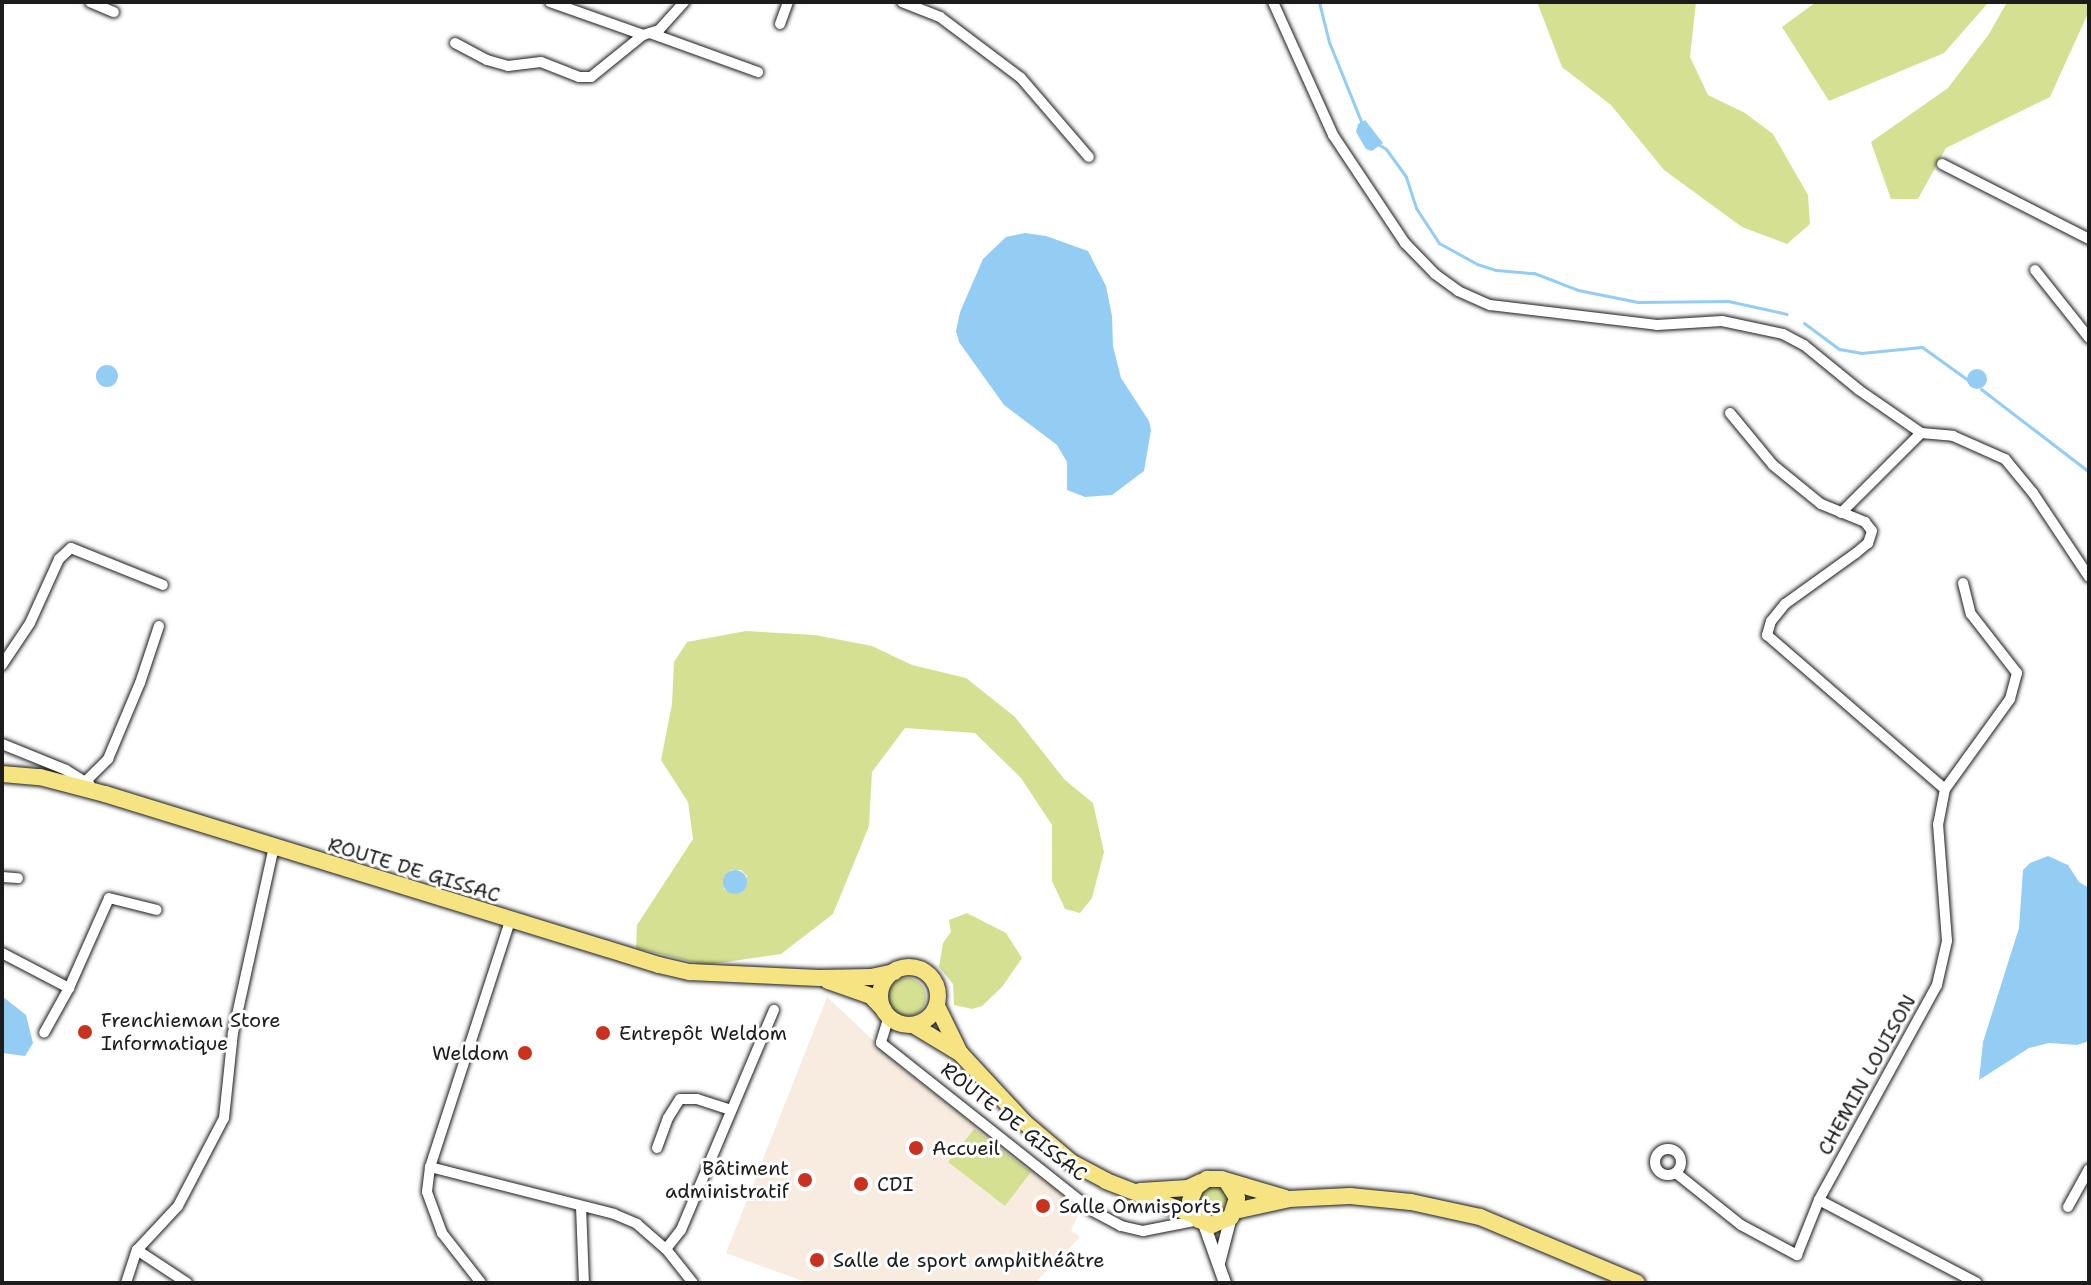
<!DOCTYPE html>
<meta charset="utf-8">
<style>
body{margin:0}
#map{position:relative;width:2091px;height:1285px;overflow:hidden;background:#fff;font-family:"Shantell Sans",sans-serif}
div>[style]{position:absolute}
.built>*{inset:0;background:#f7ecdf}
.green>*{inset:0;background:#d5e093}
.round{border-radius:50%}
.water>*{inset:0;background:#94cdf4}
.stream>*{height:3px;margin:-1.5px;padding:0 1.5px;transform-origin:1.5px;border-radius:1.5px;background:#94cdf4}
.roads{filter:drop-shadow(0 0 2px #1c1c1c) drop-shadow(0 0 2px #1c1c1c)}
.minor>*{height:10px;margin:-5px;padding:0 5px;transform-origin:5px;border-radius:5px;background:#fff}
.minor>.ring{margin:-5px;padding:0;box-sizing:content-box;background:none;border:10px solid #fff;border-radius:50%}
.tertiary>*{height:12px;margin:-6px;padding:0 6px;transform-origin:6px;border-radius:6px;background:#fff}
.primary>*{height:16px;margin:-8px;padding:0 8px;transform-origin:8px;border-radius:8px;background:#f6e381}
.primary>.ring{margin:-8px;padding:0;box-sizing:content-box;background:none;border:16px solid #f6e381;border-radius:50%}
.dots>*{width:22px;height:22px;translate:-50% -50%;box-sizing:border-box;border:4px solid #fff;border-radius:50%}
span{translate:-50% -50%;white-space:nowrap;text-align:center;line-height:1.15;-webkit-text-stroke:6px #fff;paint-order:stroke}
.street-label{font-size:20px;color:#1c1c1c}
.poi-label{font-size:20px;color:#1c1c1c}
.left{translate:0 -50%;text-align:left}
.right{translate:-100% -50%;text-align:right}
.frame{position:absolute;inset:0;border:4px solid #1c1c1c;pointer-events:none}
</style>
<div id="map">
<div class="built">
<div style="clip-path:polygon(827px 997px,909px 1074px,1076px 1202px,1077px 1218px,1071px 1230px,1080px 1237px,1035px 1283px,808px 1283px,726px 1253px)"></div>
</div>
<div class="green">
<div style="clip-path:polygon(1537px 2px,1696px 2px,1690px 57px,1708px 95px,1745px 113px,1773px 134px,1808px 195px,1810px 224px,1787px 244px,1742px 227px,1664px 170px,1611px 105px,1562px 67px)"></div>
<div style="clip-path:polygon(1816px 2px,1987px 2px,1987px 4px,1944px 53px,1829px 101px,1782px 27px)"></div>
<div style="clip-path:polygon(2007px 2px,2089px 2px,2089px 11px,2050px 97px,1946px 148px,1918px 199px,1891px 199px,1871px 142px,1948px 88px,1989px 34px)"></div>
<div style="clip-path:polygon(evenodd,746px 631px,815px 635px,872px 646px,912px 665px,966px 678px,1015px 717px,1065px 780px,1093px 803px,1104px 852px,1092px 898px,1080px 913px,1065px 909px,1052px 881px,1052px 825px,1021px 778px,975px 733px,905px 728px,872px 772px,869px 826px,833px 914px,781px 954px,705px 965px,636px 948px,637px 925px,693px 839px,688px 802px,661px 760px,672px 704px,674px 662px,687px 642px,746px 631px,731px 870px,741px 870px,747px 876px,741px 893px,724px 889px,724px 881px,731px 870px)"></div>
<div style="clip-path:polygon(967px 913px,1006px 933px,1022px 958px,1002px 987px,982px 1006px,972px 1009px,954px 1005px,953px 984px,939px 967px,943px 943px,951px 932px,949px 920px)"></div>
<div class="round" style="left:888px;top:978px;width:38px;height:38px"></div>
<div style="clip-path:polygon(974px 1129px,1031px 1172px,1005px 1206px,948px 1162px)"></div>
<div style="clip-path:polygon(1210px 1183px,1228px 1190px,1232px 1208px,1205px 1221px,1195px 1194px)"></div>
</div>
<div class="water">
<div style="clip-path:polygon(1365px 120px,1383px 143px,1372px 151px,1366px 149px,1356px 132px,1358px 124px)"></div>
<div style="clip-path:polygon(1025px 233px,1046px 236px,1088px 251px,1106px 286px,1112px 316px,1113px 346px,1121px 378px,1149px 421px,1151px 430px,1144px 471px,1112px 495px,1085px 497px,1067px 490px,1067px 462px,1057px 445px,1004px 405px,959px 342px,956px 331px,960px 312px,983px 259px,1006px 237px)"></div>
<div class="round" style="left:96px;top:365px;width:22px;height:22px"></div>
<div class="round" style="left:1967px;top:369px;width:20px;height:20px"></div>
<div style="clip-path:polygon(2048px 856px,2068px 865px,2079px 882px,2089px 888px,2089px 1041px,2077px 1045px,2049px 1043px,2029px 1048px,1979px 1080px,1983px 1042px,2019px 928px,2023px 870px,2030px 863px)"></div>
<div class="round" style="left:723px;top:870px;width:24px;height:24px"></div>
<div style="clip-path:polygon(2px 996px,26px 1015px,33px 1043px,25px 1056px,2px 1053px)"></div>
</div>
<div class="stream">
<div style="left:1319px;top:2px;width:41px;rotate:76deg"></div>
<div style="left:1329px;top:42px;width:91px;rotate:68deg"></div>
<div style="left:1378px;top:144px;width:9px;rotate:32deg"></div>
<div style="left:1386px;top:149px;width:34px;rotate:54deg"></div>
<div style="left:1406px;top:177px;width:33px;rotate:72deg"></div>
<div style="left:1416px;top:208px;width:42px;rotate:56.7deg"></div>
<div style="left:1439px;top:243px;width:43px;rotate:28.9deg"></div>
<div style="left:1477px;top:264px;width:20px;rotate:18deg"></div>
<div style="left:1496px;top:270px;width:38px;rotate:5deg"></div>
<div style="left:1534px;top:273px;width:47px;rotate:21.1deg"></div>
<div style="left:1578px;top:290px;width:61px;rotate:11.3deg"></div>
<div style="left:1638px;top:302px;width:90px;rotate:-0.6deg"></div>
<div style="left:1728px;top:301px;width:60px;rotate:12.4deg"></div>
<div style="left:1804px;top:323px;width:44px;rotate:36.6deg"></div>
<div style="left:1839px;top:349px;width:22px;rotate:10deg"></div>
<div style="left:1861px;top:353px;width:61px;rotate:-5.6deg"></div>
<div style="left:1922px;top:347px;width:57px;rotate:35.7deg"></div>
<div style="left:1981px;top:389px;width:136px;rotate:37.5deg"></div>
</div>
<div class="roads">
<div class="minor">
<div style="left:90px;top:2px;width:26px;rotate:23deg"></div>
<div style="left:550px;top:2px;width:99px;rotate:19.5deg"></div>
<div style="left:643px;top:35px;width:17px;rotate:-17deg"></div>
<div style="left:659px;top:30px;width:38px;rotate:-48deg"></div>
<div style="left:902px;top:2px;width:41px;rotate:21.5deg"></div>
<div style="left:940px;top:17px;width:101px;rotate:37deg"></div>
<div style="left:1021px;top:78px;width:104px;rotate:49.3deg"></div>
<div style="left:1273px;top:2px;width:146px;rotate:65.7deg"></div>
<div style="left:1333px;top:135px;width:130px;rotate:56.3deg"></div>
<div style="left:1405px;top:243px;width:43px;rotate:45.9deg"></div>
<div style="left:1435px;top:274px;width:29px;rotate:36deg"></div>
<div style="left:1458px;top:291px;width:35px;rotate:24deg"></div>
<div style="left:1490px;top:305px;width:168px;rotate:6.8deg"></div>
<div style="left:1657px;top:325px;width:65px;rotate:-3.5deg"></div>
<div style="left:1722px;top:321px;width:62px;rotate:12deg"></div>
<div style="left:1783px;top:334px;width:24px;rotate:28deg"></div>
<div style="left:1804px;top:345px;width:71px;rotate:39.3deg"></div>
<div style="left:1859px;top:390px;width:75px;rotate:34.7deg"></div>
<div style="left:1921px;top:433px;width:32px;rotate:5deg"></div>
<div style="left:1953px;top:436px;width:57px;rotate:23.9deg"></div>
<div style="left:2005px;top:459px;width:44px;rotate:50.5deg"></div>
<div style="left:2033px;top:493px;width:101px;rotate:56.3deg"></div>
<div style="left:780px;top:24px;width:23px;rotate:-70deg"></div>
<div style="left:650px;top:33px;width:115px;rotate:19.9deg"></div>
<div style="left:455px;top:43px;width:36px;rotate:28deg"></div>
<div style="left:487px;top:60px;width:22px;rotate:16deg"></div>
<div style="left:508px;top:66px;width:33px;rotate:-7deg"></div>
<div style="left:541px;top:62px;width:41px;rotate:21.5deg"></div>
<div style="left:579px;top:77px;width:12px"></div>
<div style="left:591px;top:77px;width:67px;rotate:-38.9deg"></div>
<div style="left:1942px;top:164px;width:165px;rotate:27deg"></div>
<div style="left:2035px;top:270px;width:87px;rotate:51.5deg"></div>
<div style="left:1730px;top:413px;width:67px;rotate:50.4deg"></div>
<div style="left:1773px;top:465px;width:62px;rotate:39.1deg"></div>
<div style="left:1821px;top:504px;width:48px;rotate:22.2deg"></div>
<div style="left:1865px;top:522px;width:11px;rotate:52deg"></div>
<div style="left:1872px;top:531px;width:13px;rotate:108deg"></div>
<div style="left:1868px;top:543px;width:16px;rotate:140deg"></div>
<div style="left:1856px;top:553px;width:87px;rotate:144.3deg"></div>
<div style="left:1785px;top:604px;width:22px;rotate:129deg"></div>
<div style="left:1771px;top:621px;width:15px;rotate:106deg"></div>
<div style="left:1767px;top:635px;width:235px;rotate:40.9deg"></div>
<div style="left:1841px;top:513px;width:113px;rotate:-45deg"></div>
<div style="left:1963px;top:583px;width:32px;rotate:76deg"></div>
<div style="left:1971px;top:614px;width:75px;rotate:52.1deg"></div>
<div style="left:2017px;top:673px;width:27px;rotate:105deg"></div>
<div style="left:2010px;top:699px;width:111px;rotate:125.8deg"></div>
<div style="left:1945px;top:789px;width:36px;rotate:101deg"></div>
<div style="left:1938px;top:824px;width:117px;rotate:85.6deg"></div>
<div style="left:1947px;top:941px;width:45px;rotate:102.8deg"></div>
<div style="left:1937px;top:985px;width:245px;rotate:118.8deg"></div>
<div style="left:1819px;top:1200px;width:178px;rotate:27.7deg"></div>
<div style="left:2px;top:665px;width:50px;rotate:-56.3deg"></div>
<div style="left:30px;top:623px;width:70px;rotate:-65.6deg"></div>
<div style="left:59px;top:559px;width:16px;rotate:-43deg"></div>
<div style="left:71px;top:548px;width:99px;rotate:21.9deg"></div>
<div style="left:2px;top:744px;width:69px;rotate:22.1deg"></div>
<div style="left:66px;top:770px;width:28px;rotate:32deg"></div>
<div style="left:85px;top:782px;width:33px;rotate:-45deg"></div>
<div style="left:108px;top:759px;width:82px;rotate:-67.2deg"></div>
<div style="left:140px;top:683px;width:60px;rotate:-71.6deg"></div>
<div style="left:2px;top:877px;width:16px;rotate:4deg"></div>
<div style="left:510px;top:921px;width:259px;rotate:108deg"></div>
<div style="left:430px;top:1167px;width:190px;rotate:14.3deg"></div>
<div style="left:614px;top:1214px;width:25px;rotate:23deg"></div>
<div style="left:637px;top:1224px;width:38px;rotate:41deg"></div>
<div style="left:666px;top:1249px;width:43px;rotate:51.5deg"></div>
<div style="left:2px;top:953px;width:76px;rotate:27.6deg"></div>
<div style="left:69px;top:988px;width:51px;rotate:119.1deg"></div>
<div style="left:69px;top:988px;width:98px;rotate:-66deg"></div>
<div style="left:109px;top:898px;width:49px;rotate:14deg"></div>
<div style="left:889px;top:1016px;width:28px;rotate:107deg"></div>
<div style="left:881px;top:1043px;width:270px;rotate:38.4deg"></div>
<div style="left:1093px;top:1211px;width:32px;rotate:28deg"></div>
<div style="left:1121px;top:1226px;width:23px;rotate:13deg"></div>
<div style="left:1143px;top:1231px;width:57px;rotate:-11.1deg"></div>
<div style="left:657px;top:1148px;width:32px;rotate:-70deg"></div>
<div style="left:668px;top:1118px;width:22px;rotate:-58deg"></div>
<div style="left:680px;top:1099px;width:17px"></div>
<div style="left:697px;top:1099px;width:36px;rotate:18deg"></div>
<div class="ring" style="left:1655px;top:1149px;width:16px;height:16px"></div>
<div style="left:430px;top:1167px;width:25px;rotate:97deg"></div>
<div style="left:427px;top:1192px;width:44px;rotate:69.9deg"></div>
<div style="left:442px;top:1233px;width:63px;rotate:52deg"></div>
<div style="left:1676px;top:1173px;width:83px;rotate:38.7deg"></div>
<div style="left:1741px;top:1225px;width:64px;rotate:28.2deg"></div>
<div style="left:1797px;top:1255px;width:59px;rotate:-68.2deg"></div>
<div style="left:581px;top:1206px;width:77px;rotate:87.8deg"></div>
<div style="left:2068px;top:1207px;width:43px;rotate:-61.1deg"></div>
<div style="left:666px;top:1249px;width:24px;rotate:-52deg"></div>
<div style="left:681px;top:1230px;width:239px;rotate:-67.1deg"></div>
<div style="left:137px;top:1250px;width:60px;rotate:33.4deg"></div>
<div style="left:126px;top:1283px;width:35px;rotate:-72deg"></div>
<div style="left:137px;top:1250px;width:60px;rotate:-47deg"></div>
<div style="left:178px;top:1206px;width:99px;rotate:-62.4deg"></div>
<div style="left:224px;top:1118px;width:85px;rotate:-84deg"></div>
<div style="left:233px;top:1033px;width:190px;rotate:-77.6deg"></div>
</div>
<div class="tertiary">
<div style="left:1204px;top:1224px;width:63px;rotate:70.4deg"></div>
<div style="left:1219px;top:1263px;width:48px;rotate:-75.4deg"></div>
</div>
<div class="primary">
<div style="left:2px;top:774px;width:38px;rotate:5deg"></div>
<div style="left:40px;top:777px;width:67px;rotate:14.7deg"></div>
<div style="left:105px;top:794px;width:580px;rotate:17.15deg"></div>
<div style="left:659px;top:965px;width:32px;rotate:13deg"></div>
<div style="left:690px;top:972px;width:129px;rotate:2.7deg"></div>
<div style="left:819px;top:978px;width:52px;rotate:-1.1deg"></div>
<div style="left:871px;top:977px;width:24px;rotate:-12deg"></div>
<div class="ring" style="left:880px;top:967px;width:42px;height:42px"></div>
<div style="left:828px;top:981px;width:46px;rotate:19.2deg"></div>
<div style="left:871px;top:996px;width:19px;rotate:47deg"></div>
<div style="left:937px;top:1006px;width:52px;rotate:63.9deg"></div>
<div style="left:913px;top:1025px;width:56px;rotate:31.1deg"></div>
<div style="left:961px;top:1054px;width:93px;rotate:47.2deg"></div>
<div style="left:1024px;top:1122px;width:62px;rotate:40.4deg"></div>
<div style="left:1071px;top:1162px;width:40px;rotate:28deg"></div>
<div style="left:1106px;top:1181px;width:94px;rotate:21.1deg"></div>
<div style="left:1227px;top:1182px;width:19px;rotate:58deg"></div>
<div style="left:1237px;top:1198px;width:20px;rotate:108deg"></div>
<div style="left:1231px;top:1217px;width:21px;rotate:157deg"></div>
<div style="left:1212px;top:1225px;width:14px;rotate:-159deg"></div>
<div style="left:1199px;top:1220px;width:21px;rotate:-115deg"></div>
<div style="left:1190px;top:1201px;width:15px;rotate:-67deg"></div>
<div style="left:1196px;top:1187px;width:14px;rotate:-36deg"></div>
<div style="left:1207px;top:1179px;width:14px"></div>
<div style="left:1221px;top:1179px;width:67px;rotate:16.5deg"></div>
<div style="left:1140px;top:1191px;width:48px;rotate:-3.6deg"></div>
<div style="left:1188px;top:1188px;width:14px;rotate:-25deg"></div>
<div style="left:1235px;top:1211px;width:55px;rotate:-12.5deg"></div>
<div style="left:1289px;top:1199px;width:61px;rotate:-2.8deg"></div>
<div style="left:1350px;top:1196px;width:61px;rotate:5.6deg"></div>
<div style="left:1411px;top:1202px;width:71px;rotate:12.3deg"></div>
<div style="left:1480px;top:1217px;width:170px;rotate:22.8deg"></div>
</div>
</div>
<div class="dots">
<div style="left:85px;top:1032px;background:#c8321e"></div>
<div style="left:603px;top:1033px;background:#c8321e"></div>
<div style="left:525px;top:1053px;background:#c8321e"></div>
<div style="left:916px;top:1148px;background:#c8321e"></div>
<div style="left:805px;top:1180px;background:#c8321e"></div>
<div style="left:861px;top:1184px;background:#c8321e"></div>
<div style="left:1043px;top:1206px;background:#c8321e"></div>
<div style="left:817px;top:1260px;background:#c8321e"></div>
</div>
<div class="street-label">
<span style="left:414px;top:870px;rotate:17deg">ROUTE DE GISSAC</span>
<span style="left:1867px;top:1075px;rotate:-61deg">CHEMIN LOUISON</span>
<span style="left:1014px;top:1122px;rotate:38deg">ROUTE DE GISSAC</span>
</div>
<div class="poi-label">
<span class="left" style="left:101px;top:1032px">Frenchieman Store<br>Informatique</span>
<span class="left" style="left:619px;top:1033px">Entrepôt Weldom</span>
<span class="right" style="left:509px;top:1053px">Weldom</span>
<span class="left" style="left:932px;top:1148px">Accueil</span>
<span class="right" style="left:789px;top:1180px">Bâtiment<br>administratif</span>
<span class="left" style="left:877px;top:1184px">CDI</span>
<span class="left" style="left:1059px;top:1206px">Salle Omnisports</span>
<span class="left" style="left:833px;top:1260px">Salle de sport amphithéâtre</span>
</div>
<div class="frame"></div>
</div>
